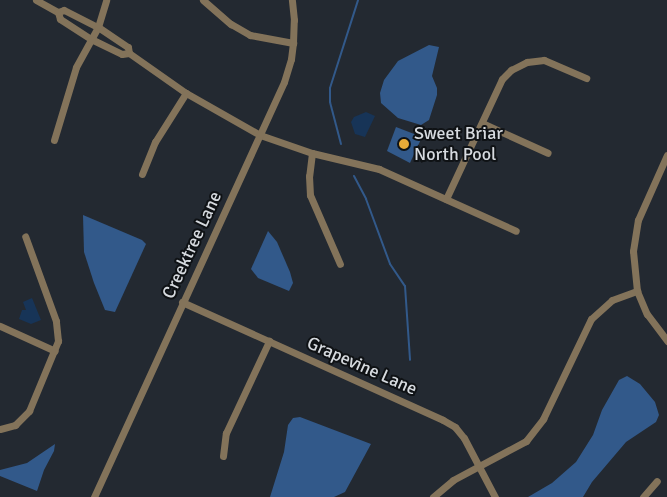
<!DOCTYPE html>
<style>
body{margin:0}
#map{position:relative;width:667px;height:497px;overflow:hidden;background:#232931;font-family:Signika,sans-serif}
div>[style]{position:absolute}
.green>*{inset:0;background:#173457}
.water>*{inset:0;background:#32598a}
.stream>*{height:2px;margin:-1px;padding:0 1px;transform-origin:1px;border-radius:1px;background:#32598a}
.minor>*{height:7px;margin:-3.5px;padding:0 3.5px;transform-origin:3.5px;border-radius:3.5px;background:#83735a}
.dots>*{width:14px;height:14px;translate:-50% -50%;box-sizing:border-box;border:2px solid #0f1215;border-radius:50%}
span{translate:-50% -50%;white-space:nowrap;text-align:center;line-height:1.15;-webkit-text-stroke:4px #0f1215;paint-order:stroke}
.poi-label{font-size:18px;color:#d6dadf}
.left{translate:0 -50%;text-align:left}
.street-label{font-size:18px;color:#d6dadf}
</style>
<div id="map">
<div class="green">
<div style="clip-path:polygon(366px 112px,375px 116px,365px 137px,355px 134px,351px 122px,354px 117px)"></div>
<div style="clip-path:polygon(32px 298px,41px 320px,31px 324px,19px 319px,22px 310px,26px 310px,23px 302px)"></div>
</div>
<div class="water">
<div style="clip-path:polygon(429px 45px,439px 47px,432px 76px,437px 88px,437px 95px,429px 120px,421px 125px,398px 118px,381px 103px,380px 93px,384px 80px,398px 61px)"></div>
<div style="clip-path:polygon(396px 127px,422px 137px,410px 163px,387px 151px)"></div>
<div style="clip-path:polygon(83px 215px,142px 240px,146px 244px,115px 312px,105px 310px,94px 283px,84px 252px)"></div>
<div style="clip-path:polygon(268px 231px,277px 242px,290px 272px,293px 283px,289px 291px,258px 278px,251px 269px)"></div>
<div style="clip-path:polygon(627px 376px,640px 384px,655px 402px,659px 415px,656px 422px,626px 442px,592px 482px,583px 497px,528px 497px,552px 483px,576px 462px,593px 435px,602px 410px,619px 380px)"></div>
<div style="clip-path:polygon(300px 417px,371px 444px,345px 492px,334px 497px,270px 497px,284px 452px,288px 425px,293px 418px)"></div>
<div style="clip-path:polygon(55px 444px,54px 451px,44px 470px,37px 491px,0 476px,0 470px,27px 463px)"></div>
</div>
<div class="stream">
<div style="left:341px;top:144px;width:43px;rotate:-104.7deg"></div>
<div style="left:330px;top:102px;width:14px;rotate:-90deg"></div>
<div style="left:330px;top:88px;width:92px;rotate:-72.3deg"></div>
<div style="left:354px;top:176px;width:26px;rotate:62deg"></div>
<div style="left:366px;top:199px;width:69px;rotate:69.7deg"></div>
<div style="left:390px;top:264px;width:27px;rotate:56deg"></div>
<div style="left:405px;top:286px;width:74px;rotate:86.1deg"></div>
</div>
<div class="minor">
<div style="left:36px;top:0;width:25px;rotate:29deg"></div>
<div style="left:58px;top:12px;width:7px;rotate:74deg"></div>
<div style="left:60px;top:19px;width:37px;rotate:33deg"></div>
<div style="left:91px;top:39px;width:34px;rotate:26deg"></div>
<div style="left:122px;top:54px;width:7px;rotate:-8deg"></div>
<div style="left:203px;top:0;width:37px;rotate:41deg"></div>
<div style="left:231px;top:24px;width:22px;rotate:30deg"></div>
<div style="left:250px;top:35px;width:44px;rotate:10.5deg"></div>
<div style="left:58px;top:12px;width:6px;rotate:-18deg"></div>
<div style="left:64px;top:10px;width:38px;rotate:27deg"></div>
<div style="left:98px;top:27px;width:36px;rotate:34deg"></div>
<div style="left:128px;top:47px;width:6px;rotate:81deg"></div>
<div style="left:129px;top:53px;width:70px;rotate:35.1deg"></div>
<div style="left:186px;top:93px;width:85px;rotate:29.6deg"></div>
<div style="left:260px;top:135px;width:55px;rotate:19.1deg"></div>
<div style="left:312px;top:153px;width:69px;rotate:13.4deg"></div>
<div style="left:379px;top:169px;width:150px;rotate:24.3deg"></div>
<div style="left:482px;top:123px;width:72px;rotate:24.4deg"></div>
<div style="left:54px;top:140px;width:76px;rotate:-73.2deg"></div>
<div style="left:76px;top:67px;width:46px;rotate:-61.2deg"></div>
<div style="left:98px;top:27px;width:28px;rotate:-73deg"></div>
<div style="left:312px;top:153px;width:23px;rotate:97deg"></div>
<div style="left:309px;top:176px;width:19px;rotate:87deg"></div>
<div style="left:310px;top:195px;width:75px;rotate:66.5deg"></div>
<div style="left:142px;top:174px;width:35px;rotate:-68deg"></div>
<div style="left:155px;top:142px;width:58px;rotate:-57.7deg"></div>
<div style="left:446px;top:199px;width:132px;rotate:-65deg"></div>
<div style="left:502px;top:79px;width:13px;rotate:-45deg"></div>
<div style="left:511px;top:70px;width:18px;rotate:-27deg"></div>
<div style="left:527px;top:62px;width:17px;rotate:-7deg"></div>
<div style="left:544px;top:60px;width:46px;rotate:23.2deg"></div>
<div style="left:637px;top:291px;width:25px;rotate:67deg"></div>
<div style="left:647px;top:314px;width:34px;rotate:53deg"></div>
<div style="left:182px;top:302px;width:286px;rotate:24.3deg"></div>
<div style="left:443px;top:420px;width:14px;rotate:30deg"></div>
<div style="left:455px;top:427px;width:14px;rotate:51deg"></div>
<div style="left:464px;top:438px;width:67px;rotate:62.3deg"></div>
<div style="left:0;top:326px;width:60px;rotate:24.4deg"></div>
<div style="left:0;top:429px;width:16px;rotate:-15deg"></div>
<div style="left:15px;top:425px;width:20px;rotate:-45deg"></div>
<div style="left:29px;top:411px;width:76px;rotate:-67.5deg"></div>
<div style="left:58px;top:341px;width:20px;rotate:-96deg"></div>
<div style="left:56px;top:321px;width:90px;rotate:-110deg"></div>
<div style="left:223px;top:456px;width:23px;rotate:-83deg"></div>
<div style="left:226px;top:433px;width:102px;rotate:-64.9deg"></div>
<div style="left:94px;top:497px;width:456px;rotate:-65.4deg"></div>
<div style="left:284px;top:82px;width:24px;rotate:-73deg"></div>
<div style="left:291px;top:59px;width:16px;rotate:-83deg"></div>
<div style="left:293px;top:43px;width:23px;rotate:-88deg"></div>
<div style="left:294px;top:20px;width:20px;rotate:-96deg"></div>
<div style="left:433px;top:497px;width:26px;rotate:-40deg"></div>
<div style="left:453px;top:480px;width:83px;rotate:-28.1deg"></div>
<div style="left:526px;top:441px;width:28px;rotate:-52deg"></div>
<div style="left:543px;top:419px;width:111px;rotate:-64.4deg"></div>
<div style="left:591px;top:319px;width:28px;rotate:-42deg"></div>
<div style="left:612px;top:300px;width:27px;rotate:-20deg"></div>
<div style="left:637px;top:291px;width:40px;rotate:-95.7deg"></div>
<div style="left:633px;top:251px;width:31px;rotate:-81deg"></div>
<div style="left:638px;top:220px;width:71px;rotate:-66deg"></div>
<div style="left:643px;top:497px;width:21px;rotate:-49deg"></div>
</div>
<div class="dots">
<div style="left:404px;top:144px;background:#e9ab38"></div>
</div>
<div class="poi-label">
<span class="left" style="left:414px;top:144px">Sweet Briar<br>North Pool</span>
</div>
<div class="street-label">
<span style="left:192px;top:245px;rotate:-65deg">Creektree Lane</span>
<span style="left:362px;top:366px;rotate:24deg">Grapevine Lane</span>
</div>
</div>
